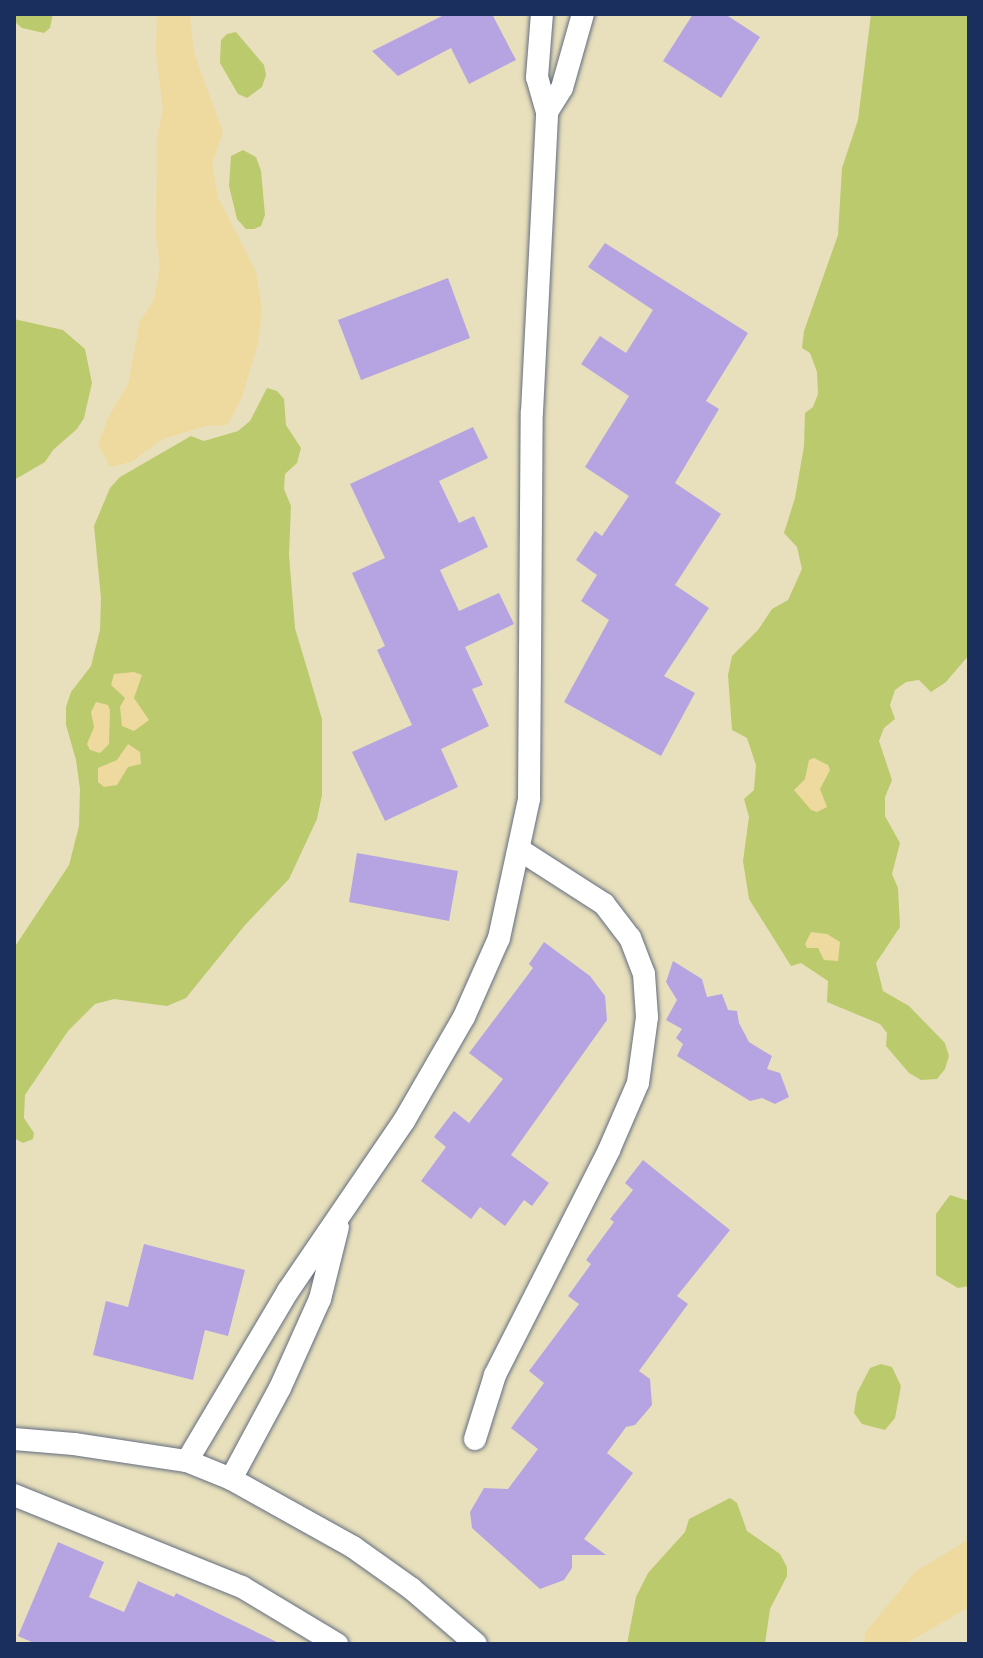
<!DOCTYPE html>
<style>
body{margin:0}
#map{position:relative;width:983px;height:1658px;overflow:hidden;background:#e8e0bc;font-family:"IM FELL English",serif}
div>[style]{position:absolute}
.green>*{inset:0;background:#bbca6d}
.sand>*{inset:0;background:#eeda9e}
.building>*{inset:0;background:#b5a4e1}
.roads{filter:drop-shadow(0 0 2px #636d7f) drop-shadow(0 0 2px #636d7f)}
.street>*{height:22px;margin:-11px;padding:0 11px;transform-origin:11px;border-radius:11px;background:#fff}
span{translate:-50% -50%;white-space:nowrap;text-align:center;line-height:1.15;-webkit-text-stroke:6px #fff;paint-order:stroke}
.frame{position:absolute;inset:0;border:16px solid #1b2f5e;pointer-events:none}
</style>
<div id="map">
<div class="green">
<div style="clip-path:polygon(14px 14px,53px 14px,50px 28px,44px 33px,22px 28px,14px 21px)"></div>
<div style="clip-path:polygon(871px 14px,969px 14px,969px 655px,946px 682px,931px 692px,919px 680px,906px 682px,895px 690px,890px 705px,895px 719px,884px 728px,879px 741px,892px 780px,885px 797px,885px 816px,900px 843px,892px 874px,898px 888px,900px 927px,876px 963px,883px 991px,909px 1006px,945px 1043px,949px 1056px,945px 1069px,937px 1079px,921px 1080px,909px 1073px,886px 1046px,887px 1033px,880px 1024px,827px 1002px,828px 981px,801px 963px,791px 966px,749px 899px,743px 861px,749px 817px,744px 799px,754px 790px,756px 765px,747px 738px,732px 730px,728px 675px,732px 656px,758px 630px,772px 609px,788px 600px,802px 569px,797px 547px,784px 533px,795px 498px,804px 446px,805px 413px,813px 407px,818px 394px,817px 372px,810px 353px,802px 348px,804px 331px,838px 235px,842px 168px,858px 120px)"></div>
<div style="clip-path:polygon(236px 32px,264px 65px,266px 75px,262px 87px,247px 98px,238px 94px,220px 63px,221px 40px,227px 34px)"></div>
<div style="clip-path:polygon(243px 150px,256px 157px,261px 171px,265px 215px,261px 226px,254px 229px,246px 229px,237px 219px,229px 186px,231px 156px)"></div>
<div style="clip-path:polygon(14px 319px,63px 330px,85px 349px,92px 383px,84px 418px,77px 429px,53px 450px,45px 462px,14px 480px)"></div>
<div style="clip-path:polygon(267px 388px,277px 391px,284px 399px,286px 425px,301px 448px,297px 463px,285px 474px,284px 489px,291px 506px,289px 555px,295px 628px,322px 719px,322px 795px,317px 819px,289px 879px,245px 925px,186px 998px,167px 1006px,114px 999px,95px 1004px,68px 1031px,25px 1095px,24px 1118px,34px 1133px,33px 1139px,23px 1143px,14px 1138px,14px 948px,69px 865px,79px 826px,80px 789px,76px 760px,66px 725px,66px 707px,71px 692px,91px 666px,100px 630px,101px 598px,94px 526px,110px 488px,120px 477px,191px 436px,204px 441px,238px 431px,250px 421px)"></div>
<div style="clip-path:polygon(950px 1195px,969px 1201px,969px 1286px,958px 1288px,936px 1275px,936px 1214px)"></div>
<div style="clip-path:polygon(881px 1364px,892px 1367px,901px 1386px,895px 1418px,885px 1430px,862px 1424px,854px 1413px,857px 1393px,870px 1368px)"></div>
<div style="clip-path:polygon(730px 1498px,737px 1503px,747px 1531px,780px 1554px,787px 1567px,787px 1576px,770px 1609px,765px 1644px,627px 1644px,636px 1597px,648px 1573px,685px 1532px,689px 1519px)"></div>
</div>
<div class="sand">
<div style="clip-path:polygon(157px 14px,190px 14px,194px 53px,223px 132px,212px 164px,218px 197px,256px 272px,262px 310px,258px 343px,241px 400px,227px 425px,206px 426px,163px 439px,131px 462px,110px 467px,98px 444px,109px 416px,128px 384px,140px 321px,154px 300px,160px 266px,156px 236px,157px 136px,163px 111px,156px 53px)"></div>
<div style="clip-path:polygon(134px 672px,142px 675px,134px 698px,149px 720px,134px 731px,122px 726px,120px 707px,125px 698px,111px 685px,114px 674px)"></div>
<div style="clip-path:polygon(96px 702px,108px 705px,110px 710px,109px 744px,100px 753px,90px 750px,87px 744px,94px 727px,91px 712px)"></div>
<div style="clip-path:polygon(128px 744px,140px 752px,141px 764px,128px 767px,117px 785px,104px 787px,98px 782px,98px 768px,117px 760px)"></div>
<div style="clip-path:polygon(814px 758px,828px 765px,830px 770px,820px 789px,827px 807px,817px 812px,811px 810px,794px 790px,805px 779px,809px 760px)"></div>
<div style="clip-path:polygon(811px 932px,827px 934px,840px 942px,838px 961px,824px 960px,818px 948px,807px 948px,805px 944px)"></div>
<div style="clip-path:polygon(969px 1539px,969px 1607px,905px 1644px,864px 1644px,865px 1633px,915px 1572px)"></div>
</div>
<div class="building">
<div style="clip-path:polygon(446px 14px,492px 14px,516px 60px,469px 84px,451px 48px,398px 76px,372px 51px)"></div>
<div style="clip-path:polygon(693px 14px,725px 14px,760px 37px,721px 98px,663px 61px)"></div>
<div style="clip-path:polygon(605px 243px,748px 333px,706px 401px,719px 409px,675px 483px,721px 514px,675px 585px,709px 608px,664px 676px,695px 693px,661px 756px,564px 702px,609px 620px,581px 601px,597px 575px,576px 560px,595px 531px,602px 536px,629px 496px,585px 467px,629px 396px,581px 364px,600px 336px,626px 353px,653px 310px,588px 267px)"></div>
<div style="clip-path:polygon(448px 278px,470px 338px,361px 380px,338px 320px)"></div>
<div style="clip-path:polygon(473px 427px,488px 458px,439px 481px,459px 523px,474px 516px,488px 547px,440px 570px,459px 611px,499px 593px,514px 624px,465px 647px,483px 685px,472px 689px,489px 726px,441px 749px,458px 787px,385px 821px,352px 752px,412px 725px,377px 650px,385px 646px,352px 573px,385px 558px,350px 484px)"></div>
<div style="clip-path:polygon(357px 853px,458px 871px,449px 921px,349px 902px)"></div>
<div style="clip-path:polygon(544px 942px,590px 976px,605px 996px,607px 1020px,511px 1155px,549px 1183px,532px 1206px,524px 1200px,505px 1226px,480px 1207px,471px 1219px,421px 1181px,446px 1147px,434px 1137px,454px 1111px,469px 1123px,503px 1079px,469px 1053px,533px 968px,529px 964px)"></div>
<div style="clip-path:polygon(673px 961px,702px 979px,707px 997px,722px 994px,728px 1010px,737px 1011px,739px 1023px,749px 1042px,772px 1056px,767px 1069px,780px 1073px,789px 1097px,775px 1104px,762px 1098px,750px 1101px,677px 1056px,683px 1044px,676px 1038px,682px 1029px,666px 1020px,677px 1000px,666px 982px)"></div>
<div style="clip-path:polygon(643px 1160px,730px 1230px,677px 1296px,688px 1304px,639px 1371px,650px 1379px,652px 1405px,635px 1425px,626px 1427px,607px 1453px,633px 1473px,584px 1539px,606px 1555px,572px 1555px,572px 1568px,564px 1580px,540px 1589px,472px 1528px,470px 1512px,484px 1488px,508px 1489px,538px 1449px,511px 1428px,544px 1383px,529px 1371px,579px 1304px,568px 1296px,591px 1264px,586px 1260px,614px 1222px,610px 1219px,633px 1190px,625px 1183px)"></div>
<div style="clip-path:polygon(144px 1244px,245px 1270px,228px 1336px,205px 1330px,193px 1380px,93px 1355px,106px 1301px,128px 1307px)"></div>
<div style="clip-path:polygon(58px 1542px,104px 1562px,89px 1597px,124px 1612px,138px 1581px,174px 1597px,176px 1593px,281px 1644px,36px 1644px,18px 1636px)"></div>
</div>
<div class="roads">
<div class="street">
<div style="left:547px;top:112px;width:28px;rotate:-58deg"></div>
<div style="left:562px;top:88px;width:77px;rotate:-74.2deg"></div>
<div style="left:14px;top:1439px;width:60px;rotate:4.8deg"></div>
<div style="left:74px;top:1444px;width:114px;rotate:8.6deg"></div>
<div style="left:187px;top:1461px;width:48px;rotate:22.2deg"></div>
<div style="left:231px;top:1479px;width:140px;rotate:29.1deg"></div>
<div style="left:353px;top:1547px;width:72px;rotate:35.4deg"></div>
<div style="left:412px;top:1589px;width:84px;rotate:40.7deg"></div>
<div style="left:475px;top:1439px;width:67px;rotate:-72.6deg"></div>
<div style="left:495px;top:1375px;width:252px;rotate:-63.1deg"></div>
<div style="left:609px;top:1150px;width:73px;rotate:-66.6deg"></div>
<div style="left:638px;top:1083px;width:67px;rotate:-82.2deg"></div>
<div style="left:647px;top:1017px;width:43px;rotate:-94deg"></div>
<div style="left:644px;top:974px;width:39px;rotate:-111deg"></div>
<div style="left:630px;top:938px;width:43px;rotate:-127.4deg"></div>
<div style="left:604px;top:904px;width:100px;rotate:-147.3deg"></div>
<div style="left:187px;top:1461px;width:198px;rotate:-59.3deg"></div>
<div style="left:288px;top:1291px;width:206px;rotate:-55.7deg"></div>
<div style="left:404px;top:1121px;width:120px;rotate:-60deg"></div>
<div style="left:464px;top:1017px;width:86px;rotate:-66.1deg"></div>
<div style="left:499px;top:938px;width:142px;rotate:-77.8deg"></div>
<div style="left:529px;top:799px;width:387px;rotate:-89.6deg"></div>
<div style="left:532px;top:412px;width:300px;rotate:-87.1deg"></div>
<div style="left:547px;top:112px;width:36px;rotate:-106deg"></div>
<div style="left:537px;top:77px;width:63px;rotate:-85.5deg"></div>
<div style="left:231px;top:1479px;width:103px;rotate:-61.7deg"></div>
<div style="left:280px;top:1388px;width:98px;rotate:-65.8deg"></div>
<div style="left:320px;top:1299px;width:74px;rotate:-76deg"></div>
<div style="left:14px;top:1495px;width:246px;rotate:22deg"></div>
<div style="left:242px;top:1587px;width:111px;rotate:31deg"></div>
</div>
</div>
<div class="frame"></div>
</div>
